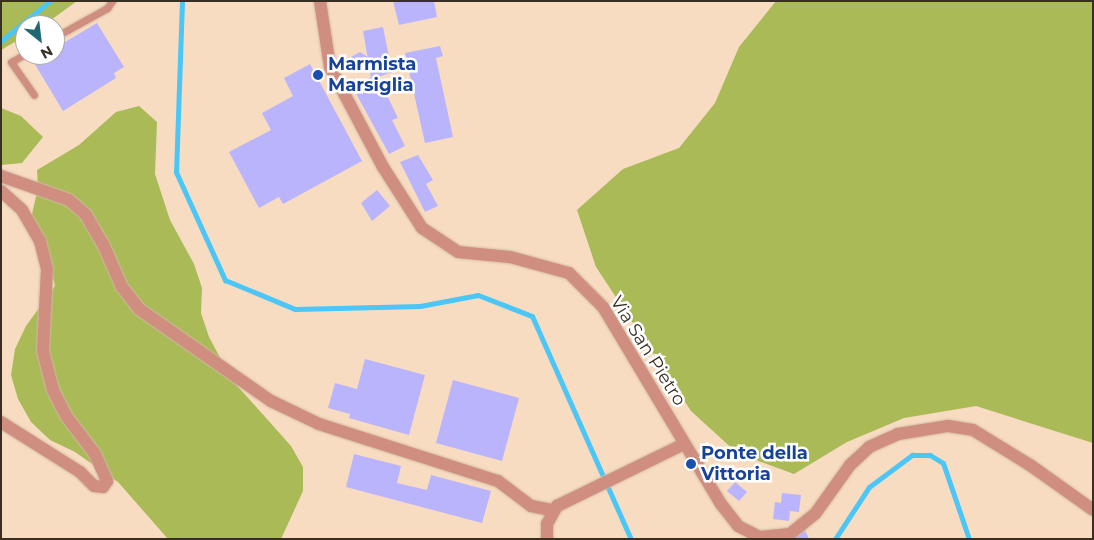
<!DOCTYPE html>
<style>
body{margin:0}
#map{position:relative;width:1094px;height:540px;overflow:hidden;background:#f7dcc2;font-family:Montserrat,sans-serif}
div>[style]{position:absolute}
.forest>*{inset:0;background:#a9ba56}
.stream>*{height:5px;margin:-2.5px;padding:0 2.5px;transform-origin:2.5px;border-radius:2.5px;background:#4bc6f6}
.building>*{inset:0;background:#bab4fc}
.roads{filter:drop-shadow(0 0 1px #d1b9a2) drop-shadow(0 0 1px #d1b9a2)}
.service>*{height:7px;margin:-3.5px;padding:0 3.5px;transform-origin:3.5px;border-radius:3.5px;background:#d08e80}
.minor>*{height:12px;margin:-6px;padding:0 6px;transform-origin:6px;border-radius:6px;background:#d08e80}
.tertiary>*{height:12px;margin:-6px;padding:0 6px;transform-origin:6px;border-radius:6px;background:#d08e80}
.dots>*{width:14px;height:14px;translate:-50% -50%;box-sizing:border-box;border:2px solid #fff;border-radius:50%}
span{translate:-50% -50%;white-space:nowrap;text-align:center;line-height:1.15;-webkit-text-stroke:5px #fff;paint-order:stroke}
.transit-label{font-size:18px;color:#164399;font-weight:700}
.left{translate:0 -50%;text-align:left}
.street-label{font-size:18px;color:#382e24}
.frame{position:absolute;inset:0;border:2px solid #382e24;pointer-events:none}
.north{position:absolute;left:15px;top:15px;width:50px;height:50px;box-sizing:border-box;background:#fff;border:1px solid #afaba7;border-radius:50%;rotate:151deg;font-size:14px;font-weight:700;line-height:20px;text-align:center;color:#382e24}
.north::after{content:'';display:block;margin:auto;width:18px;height:22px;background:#1e6973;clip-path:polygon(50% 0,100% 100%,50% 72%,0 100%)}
</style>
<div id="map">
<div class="forest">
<div style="clip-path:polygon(1px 1px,77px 1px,44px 25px,25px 25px,25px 36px,1px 50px)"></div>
<div style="clip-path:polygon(776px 1px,1093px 1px,1093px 443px,976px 406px,904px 418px,847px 442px,794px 474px,737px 453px,691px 411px,596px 267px,577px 210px,623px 169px,679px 148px,715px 103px,739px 47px)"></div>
<div style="clip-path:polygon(139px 106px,157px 122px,155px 174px,170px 220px,194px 264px,202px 288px,201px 313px,209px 337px,232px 380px,291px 446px,303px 467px,303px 491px,281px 539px,168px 539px,118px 482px,75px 452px,50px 440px,31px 422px,18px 399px,11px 375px,15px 349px,26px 326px,55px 286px,49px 259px,33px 240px,32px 214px,38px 188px,37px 170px,79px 145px,116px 112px)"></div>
<div style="clip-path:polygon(1px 108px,21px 116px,43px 137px,22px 163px,1px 165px)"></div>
</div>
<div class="stream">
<div style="left:182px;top:1px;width:171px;rotate:92deg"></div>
<div style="left:176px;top:172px;width:119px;rotate:65.6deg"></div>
<div style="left:225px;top:280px;width:76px;rotate:22.5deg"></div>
<div style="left:295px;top:309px;width:125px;rotate:-1.4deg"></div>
<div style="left:420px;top:306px;width:59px;rotate:-10.7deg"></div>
<div style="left:478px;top:295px;width:58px;rotate:21.3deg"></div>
<div style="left:532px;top:316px;width:244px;rotate:66.1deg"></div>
<div style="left:1px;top:41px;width:63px;rotate:-39.2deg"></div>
<div style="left:835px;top:539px;width:62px;rotate:-56.8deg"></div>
<div style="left:869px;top:487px;width:54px;rotate:-36.7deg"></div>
<div style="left:912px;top:455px;width:18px"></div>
<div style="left:930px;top:455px;width:15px;rotate:32deg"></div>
<div style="left:943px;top:463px;width:80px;rotate:71.1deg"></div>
</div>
<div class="building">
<div style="clip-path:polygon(393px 1px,434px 1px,437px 17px,399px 25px)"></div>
<div style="clip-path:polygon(97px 23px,124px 67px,114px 73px,116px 78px,63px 111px,33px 61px,44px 55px,55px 55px,55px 48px)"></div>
<div style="clip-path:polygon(383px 27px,392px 72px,378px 77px,398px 118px,392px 120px,405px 146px,389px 154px,353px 88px,371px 77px,363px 31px)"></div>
<div style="clip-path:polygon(440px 46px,443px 56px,436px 58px,453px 137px,425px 143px,405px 53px)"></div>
<div style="clip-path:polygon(360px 52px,368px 57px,367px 67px,359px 71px,352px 66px,351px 57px)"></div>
<div style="clip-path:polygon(310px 64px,362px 161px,283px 204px,279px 197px,259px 208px,229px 152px,271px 130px,262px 113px,293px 96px,284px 78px)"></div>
<div style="clip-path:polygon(418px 155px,433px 180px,426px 184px,438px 206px,425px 212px,400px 162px)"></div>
<div style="clip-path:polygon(377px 190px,390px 206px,372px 221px,361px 203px)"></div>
<div style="clip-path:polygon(365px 359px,425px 375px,409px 435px,349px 418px,350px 414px,328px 408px,335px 383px,357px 389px)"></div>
<div style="clip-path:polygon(453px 380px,519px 398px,502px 461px,436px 443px)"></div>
<div style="clip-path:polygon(354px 454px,401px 466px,397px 483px,427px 490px,431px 475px,491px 491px,482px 523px,346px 487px)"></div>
<div style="clip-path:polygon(735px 482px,747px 492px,739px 501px,727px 491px)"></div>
<div style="clip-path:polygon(782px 493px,801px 495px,799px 512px,790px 511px,789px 521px,773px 519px,775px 502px,781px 503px)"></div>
<div style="clip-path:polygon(805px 530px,809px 539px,793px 539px)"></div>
</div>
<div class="roads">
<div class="service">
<div style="left:55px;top:37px;width:60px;rotate:-29.1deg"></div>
<div style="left:107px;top:8px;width:9px;rotate:-54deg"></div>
<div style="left:25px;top:54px;width:16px;rotate:150deg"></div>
<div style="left:11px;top:62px;width:40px;rotate:55.1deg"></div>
</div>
<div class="minor">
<div style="left:1px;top:176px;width:72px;rotate:19.4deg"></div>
<div style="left:69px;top:200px;width:23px;rotate:41deg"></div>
<div style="left:86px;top:215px;width:34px;rotate:60deg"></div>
<div style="left:103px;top:244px;width:47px;rotate:66.2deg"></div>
<div style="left:122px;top:287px;width:28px;rotate:52deg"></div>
<div style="left:139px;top:309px;width:161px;rotate:34.9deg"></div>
<div style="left:271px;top:401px;width:53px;rotate:25.6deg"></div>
<div style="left:319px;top:424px;width:188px;rotate:17.7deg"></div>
<div style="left:498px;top:481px;width:41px;rotate:37.1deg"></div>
<div style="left:531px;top:506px;width:21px;rotate:11deg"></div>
<div style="left:1px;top:191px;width:28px;rotate:42deg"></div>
<div style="left:22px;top:210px;width:36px;rotate:60deg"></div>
<div style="left:40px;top:241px;width:29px;rotate:76deg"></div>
<div style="left:47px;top:269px;width:82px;rotate:92.8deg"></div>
<div style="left:43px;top:351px;width:40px;rotate:75.6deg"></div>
<div style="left:53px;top:390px;width:30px;rotate:63deg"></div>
<div style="left:67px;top:417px;width:46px;rotate:52.9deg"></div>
<div style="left:95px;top:454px;width:30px;rotate:66deg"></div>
<div style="left:107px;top:481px;width:7px;rotate:124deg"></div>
<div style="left:103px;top:487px;width:9px;rotate:-174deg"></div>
<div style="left:94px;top:486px;width:20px;rotate:-135deg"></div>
<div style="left:80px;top:472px;width:93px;rotate:-147.7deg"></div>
</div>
<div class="tertiary">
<div style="left:320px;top:1px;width:67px;rotate:81.4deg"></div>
<div style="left:330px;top:67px;width:113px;rotate:62.1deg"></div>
<div style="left:383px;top:167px;width:72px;rotate:57.4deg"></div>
<div style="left:422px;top:228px;width:43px;rotate:33.7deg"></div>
<div style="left:458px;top:252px;width:52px;rotate:5.5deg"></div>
<div style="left:510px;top:257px;width:61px;rotate:15.2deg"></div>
<div style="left:569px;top:273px;width:48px;rotate:45deg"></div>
<div style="left:603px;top:307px;width:230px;rotate:59.1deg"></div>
<div style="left:721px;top:504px;width:28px;rotate:52deg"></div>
<div style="left:738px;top:526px;width:25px;rotate:27deg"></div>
<div style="left:760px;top:537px;width:30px;rotate:-6deg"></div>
<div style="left:790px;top:534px;width:32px;rotate:-39deg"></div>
<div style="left:815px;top:514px;width:60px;rotate:-54.5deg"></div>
<div style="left:850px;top:465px;width:26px;rotate:-43deg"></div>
<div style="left:869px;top:447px;width:32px;rotate:-24deg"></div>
<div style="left:898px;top:434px;width:51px;rotate:-9.1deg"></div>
<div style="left:948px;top:426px;width:25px;rotate:9deg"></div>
<div style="left:973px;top:430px;width:67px;rotate:31.6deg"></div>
<div style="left:1030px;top:465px;width:77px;rotate:35.5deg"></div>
<div style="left:547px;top:539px;width:15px;rotate:-90deg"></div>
<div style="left:547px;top:524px;width:21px;rotate:-61deg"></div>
<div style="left:557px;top:506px;width:141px;rotate:-26deg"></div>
</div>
</div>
<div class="dots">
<div style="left:318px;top:75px;background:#1a4fb4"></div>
<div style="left:691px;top:464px;background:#1a4fb4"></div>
</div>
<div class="transit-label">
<span class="left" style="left:328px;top:75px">Marmista<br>Marsiglia</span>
<span class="left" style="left:701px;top:464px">Ponte della<br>Vittoria</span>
</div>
<div class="street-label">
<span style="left:648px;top:351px;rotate:58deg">Via San Pietro</span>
</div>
<div class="frame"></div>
<div class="north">N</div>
</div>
